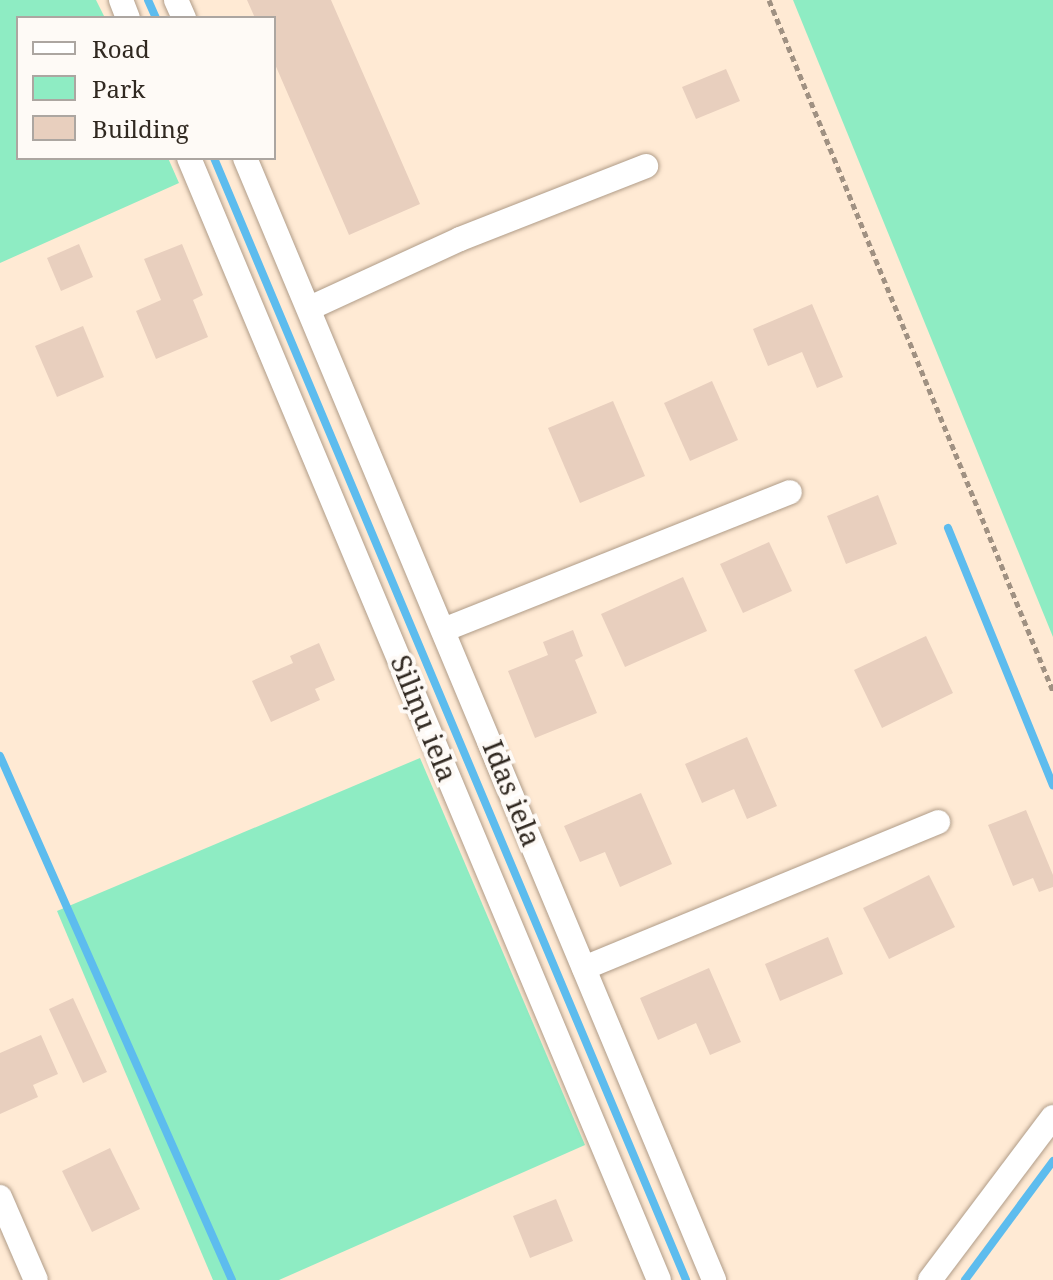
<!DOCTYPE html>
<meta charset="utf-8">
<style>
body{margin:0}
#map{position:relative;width:1053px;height:1280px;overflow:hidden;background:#ffead4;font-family:"Noto Serif",serif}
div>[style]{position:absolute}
.green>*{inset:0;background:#8eecc3}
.stream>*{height:8px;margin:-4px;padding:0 4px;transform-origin:4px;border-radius:4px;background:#5dbcee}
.building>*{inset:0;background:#e8cfbe}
.path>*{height:5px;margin-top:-2.5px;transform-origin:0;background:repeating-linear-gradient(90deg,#a09182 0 6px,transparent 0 10px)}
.roads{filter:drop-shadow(0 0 2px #b09c88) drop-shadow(0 0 2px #b09c88)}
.street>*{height:24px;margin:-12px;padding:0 12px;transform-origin:12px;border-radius:12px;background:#fff}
span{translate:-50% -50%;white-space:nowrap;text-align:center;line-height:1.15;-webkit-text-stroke:8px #fefaf6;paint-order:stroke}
.street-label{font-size:28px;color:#312921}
.legend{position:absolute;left:16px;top:16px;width:260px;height:144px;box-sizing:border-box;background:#fefaf6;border:2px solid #aca6a1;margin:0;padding:10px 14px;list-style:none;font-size:24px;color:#312921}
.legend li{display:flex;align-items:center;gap:16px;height:40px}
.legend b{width:40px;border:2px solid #aca6a1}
</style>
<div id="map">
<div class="green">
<div style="clip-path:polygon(0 0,96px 0,105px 18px,18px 18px,18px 158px,168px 158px,179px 183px,0 263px)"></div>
<div style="clip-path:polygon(793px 0,1053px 0,1053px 637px)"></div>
<div style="clip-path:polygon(420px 758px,585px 1145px,279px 1280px,213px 1280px,57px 911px)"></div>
</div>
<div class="stream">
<div style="left:148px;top:0;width:20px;rotate:66deg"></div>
<div style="left:214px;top:158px;width:1217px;rotate:67.18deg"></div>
<div style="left:948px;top:528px;width:278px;rotate:67.8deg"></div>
<div style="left:0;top:756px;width:573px;rotate:66.12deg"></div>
<div style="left:965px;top:1280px;width:148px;rotate:-53.5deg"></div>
</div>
<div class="building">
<div style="clip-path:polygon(247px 0,331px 0,420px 204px,349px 235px,274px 62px,274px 18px,255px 18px)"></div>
<div style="clip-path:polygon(726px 69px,740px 101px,696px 119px,682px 87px)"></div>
<div style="clip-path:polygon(79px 244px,93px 277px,61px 291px,47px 258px)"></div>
<div style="clip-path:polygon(182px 244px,203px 295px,193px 300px,208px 337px,156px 359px,136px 311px,161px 300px,144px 259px)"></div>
<div style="clip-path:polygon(812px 304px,843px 377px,817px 388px,802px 352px,768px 366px,753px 329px)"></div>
<div style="clip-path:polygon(83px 326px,104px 377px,57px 397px,35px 346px)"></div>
<div style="clip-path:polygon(712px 381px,738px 440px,690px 461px,664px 403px)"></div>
<div style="clip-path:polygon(613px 401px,645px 476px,580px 503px,548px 428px)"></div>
<div style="clip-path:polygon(878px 495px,897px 544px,846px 564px,827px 516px)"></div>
<div style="clip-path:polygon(769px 542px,792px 591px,743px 613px,720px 564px)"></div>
<div style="clip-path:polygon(683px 577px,707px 631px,625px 667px,601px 614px)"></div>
<div style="clip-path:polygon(573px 630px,583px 656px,575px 660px,597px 713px,535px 738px,508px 671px,548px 655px,543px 642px)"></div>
<div style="clip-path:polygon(926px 636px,953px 693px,882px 728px,854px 670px)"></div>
<div style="clip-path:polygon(319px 643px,335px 680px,315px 689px,320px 700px,271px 722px,252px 681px,293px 663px,290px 656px)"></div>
<div style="clip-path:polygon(747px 737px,777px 806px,747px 819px,734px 789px,702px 803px,685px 764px)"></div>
<div style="clip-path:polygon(641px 793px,672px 864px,620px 887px,605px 852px,580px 862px,564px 826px)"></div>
<div style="clip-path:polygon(1026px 810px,1053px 875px,1053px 887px,1039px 892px,1033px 878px,1013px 886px,988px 825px)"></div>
<div style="clip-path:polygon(929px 875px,955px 927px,889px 959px,863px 908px)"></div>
<div style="clip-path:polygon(828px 937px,843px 974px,780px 1001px,765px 964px)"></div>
<div style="clip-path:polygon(709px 968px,741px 1042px,710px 1055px,696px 1023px,658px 1040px,640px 998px)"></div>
<div style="clip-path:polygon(73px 998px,107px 1072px,83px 1083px,49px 1009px)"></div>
<div style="clip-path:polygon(41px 1035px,58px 1074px,33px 1085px,38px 1097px,0 1114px,0 1053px)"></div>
<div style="clip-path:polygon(110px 1148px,140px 1209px,92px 1232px,62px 1171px)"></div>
<div style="clip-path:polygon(556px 1199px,573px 1241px,530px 1258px,513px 1216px)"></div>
</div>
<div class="path">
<div style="left:769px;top:0;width:747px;rotate:67.66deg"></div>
</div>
<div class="roads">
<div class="street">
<div style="left:121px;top:0;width:19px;rotate:69deg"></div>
<div style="left:176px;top:0;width:20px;rotate:66deg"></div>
<div style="left:189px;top:158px;width:1216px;rotate:67.27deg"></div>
<div style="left:245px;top:158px;width:1216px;rotate:67.31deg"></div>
<div style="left:310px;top:308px;width:165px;rotate:-24.7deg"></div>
<div style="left:460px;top:239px;width:200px;rotate:-21.4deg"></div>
<div style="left:446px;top:629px;width:370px;rotate:-21.7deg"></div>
<div style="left:584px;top:968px;width:383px;rotate:-22.4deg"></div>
<div style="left:0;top:1197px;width:90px;rotate:66.6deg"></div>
<div style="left:930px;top:1280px;width:204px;rotate:-53deg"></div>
</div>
</div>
<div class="street-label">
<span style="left:425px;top:718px;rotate:68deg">Siliņu iela</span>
<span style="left:513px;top:793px;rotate:68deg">Idas iela</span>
</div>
<ul class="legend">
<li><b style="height:10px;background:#fff"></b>Road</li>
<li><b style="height:22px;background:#8eecc3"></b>Park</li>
<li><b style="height:22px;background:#e8cfbe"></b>Building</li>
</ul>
</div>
